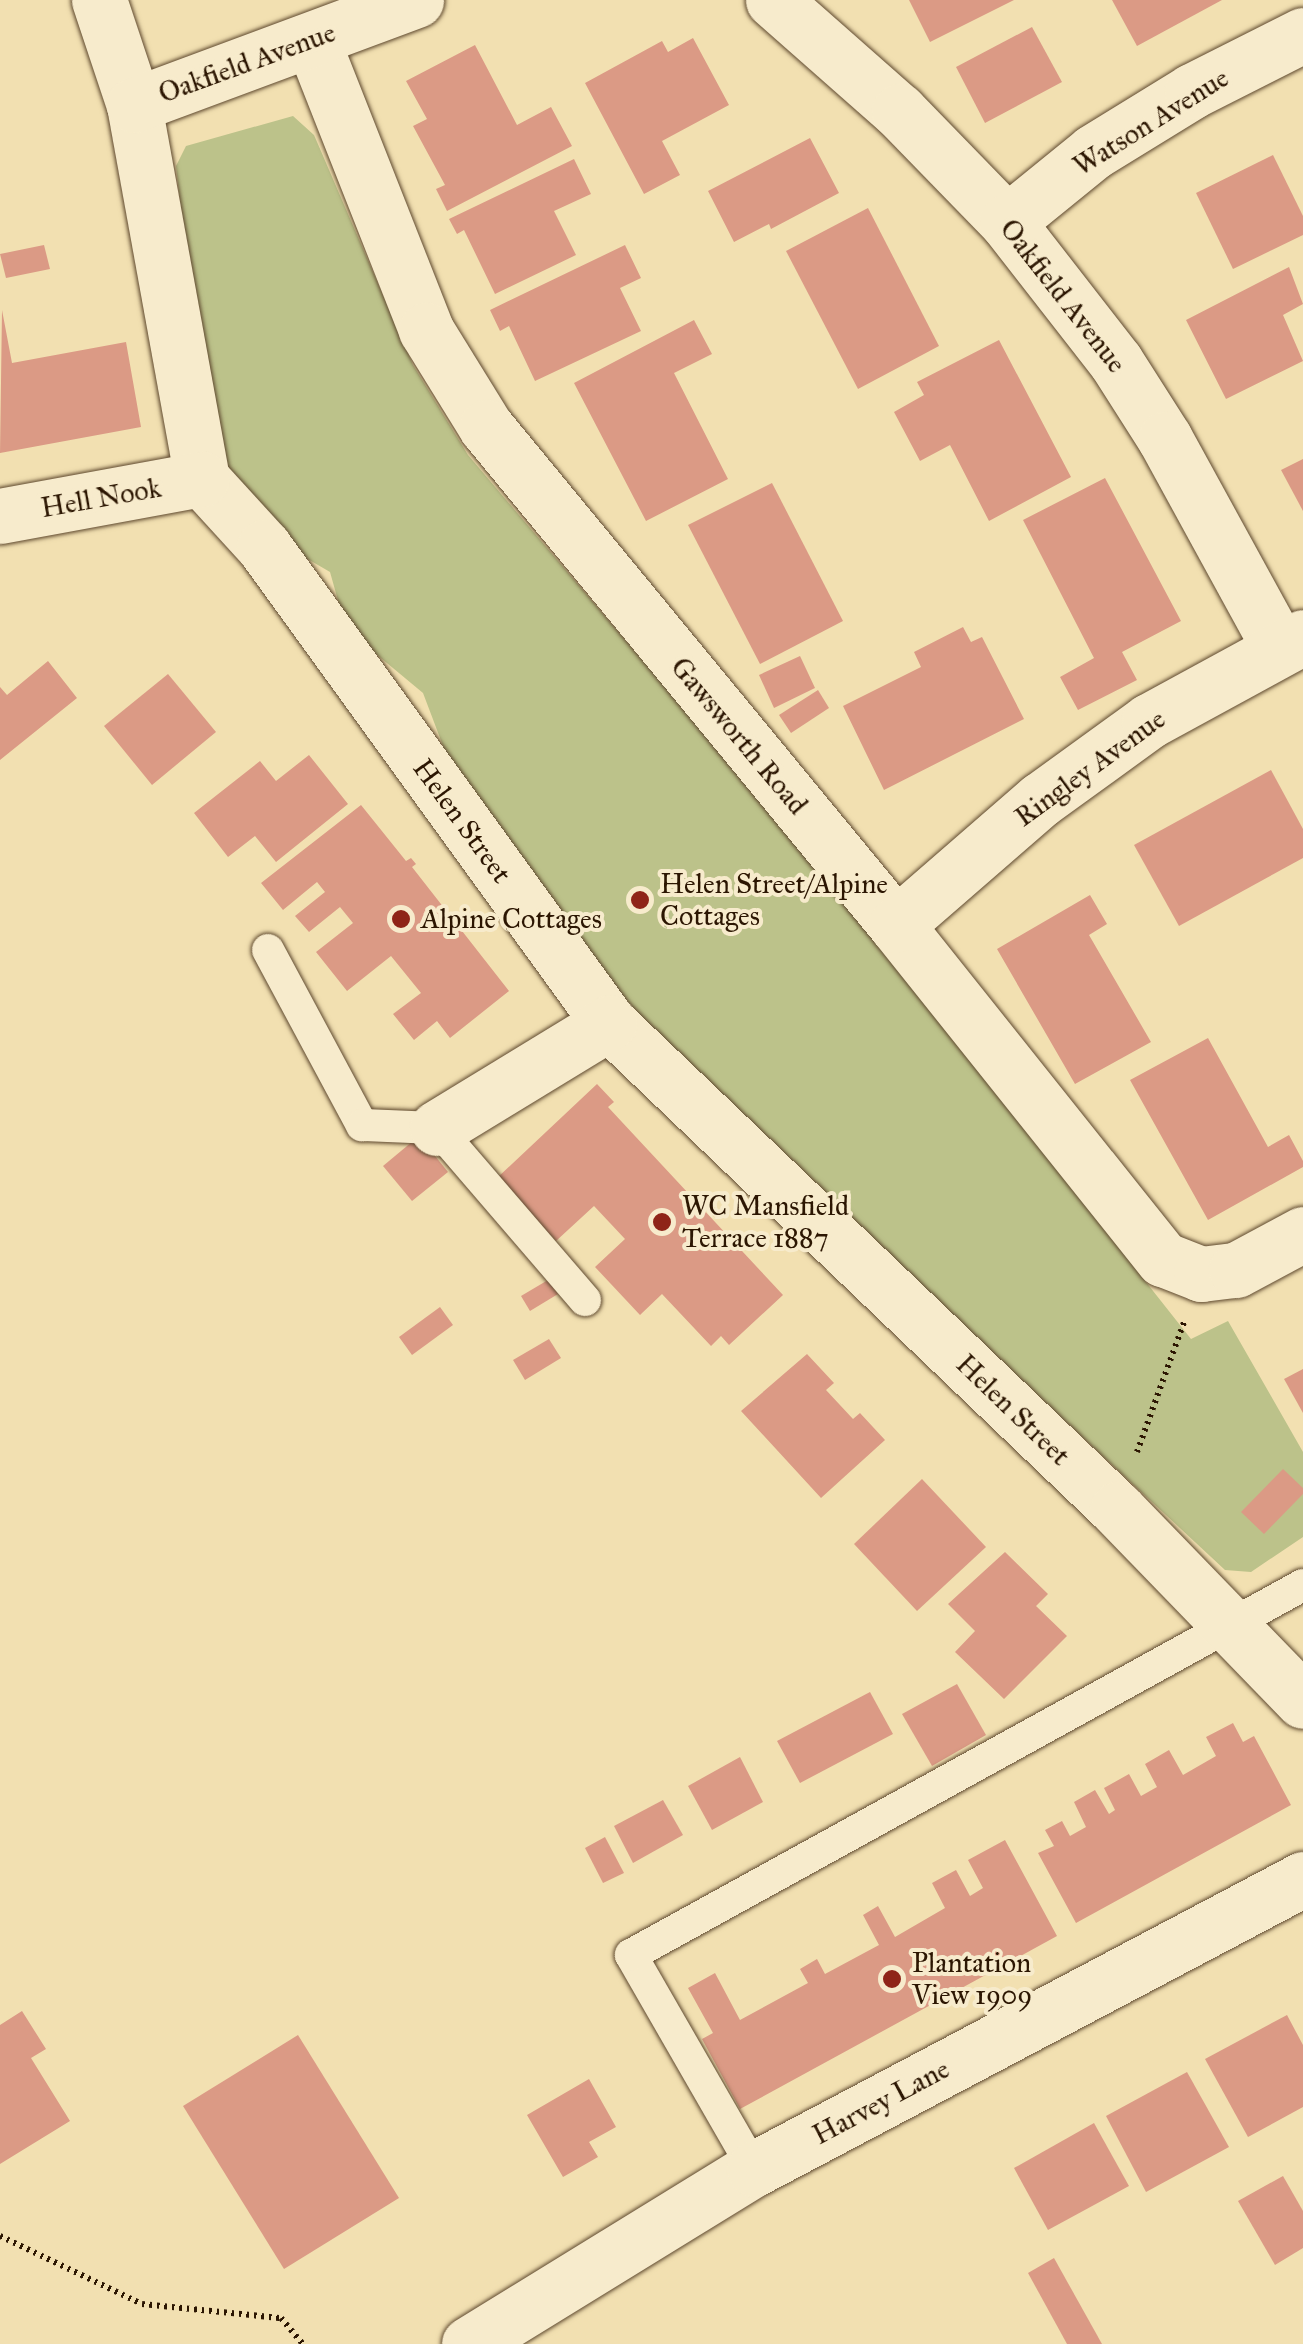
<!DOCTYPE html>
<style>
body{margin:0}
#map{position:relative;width:1303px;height:2344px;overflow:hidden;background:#f2e0b1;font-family:"IM FELL Great Primer",serif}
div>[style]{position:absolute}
.green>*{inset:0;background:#bcc28a}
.building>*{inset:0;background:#db9a85}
.path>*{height:6px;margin-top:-3px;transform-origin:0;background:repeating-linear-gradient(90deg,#2c1602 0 2.5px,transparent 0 7.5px)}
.roads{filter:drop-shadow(0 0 2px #5e482e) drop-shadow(0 0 2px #5e482e)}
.lane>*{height:32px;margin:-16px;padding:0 16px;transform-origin:16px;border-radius:16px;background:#f7ebcc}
.street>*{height:55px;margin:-27.5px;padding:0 27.5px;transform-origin:27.5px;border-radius:27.5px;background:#f7ebcc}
.dots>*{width:28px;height:28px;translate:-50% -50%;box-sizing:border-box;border:5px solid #f7ebcc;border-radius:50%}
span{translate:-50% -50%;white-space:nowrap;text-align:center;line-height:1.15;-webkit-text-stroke:8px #f7ebcc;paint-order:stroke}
.street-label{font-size:28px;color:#2c1602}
.poi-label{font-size:28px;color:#2c1602}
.left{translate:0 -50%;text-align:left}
</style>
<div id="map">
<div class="green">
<div style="clip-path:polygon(293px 116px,314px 135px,413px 365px,468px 455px,818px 867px,1191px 1339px,1228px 1321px,1303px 1452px,1303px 1537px,1251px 1572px,1225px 1570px,1021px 1380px,954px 1351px,924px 1286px,852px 1244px,616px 1010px,462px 796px,423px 693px,346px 629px,330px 572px,275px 540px,218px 466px,201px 390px,176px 166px,186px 146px)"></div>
</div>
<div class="building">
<div style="clip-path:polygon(909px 0,1014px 0,930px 42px)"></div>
<div style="clip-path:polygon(1112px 0,1222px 0,1137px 46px)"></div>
<div style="clip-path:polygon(1032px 27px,1062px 82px,985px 123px,956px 67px)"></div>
<div style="clip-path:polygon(693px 38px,729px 105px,662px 141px,680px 175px,644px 194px,585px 83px,662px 41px,668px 52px)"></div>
<div style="clip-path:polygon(475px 45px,517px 125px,551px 107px,572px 146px,447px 211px,436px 189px,445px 185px,413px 126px,427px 119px,406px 81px)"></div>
<div style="clip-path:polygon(810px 138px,839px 193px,771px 229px,769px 224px,734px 242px,708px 191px)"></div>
<div style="clip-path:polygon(1273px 155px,1303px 216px,1303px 235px,1233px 269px,1196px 193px)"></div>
<div style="clip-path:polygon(574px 159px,591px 194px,554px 211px,576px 255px,495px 294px,464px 230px,457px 234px,449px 219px)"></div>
<div style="clip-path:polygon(868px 208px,939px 346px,858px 389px,786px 251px)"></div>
<div style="clip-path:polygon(44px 245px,50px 269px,6px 278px,0 254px)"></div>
<div style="clip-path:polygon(625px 245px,641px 278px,620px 288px,641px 331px,535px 381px,509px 326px,500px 331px,490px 310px)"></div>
<div style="clip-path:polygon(1289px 267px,1303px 304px,1283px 315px,1303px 361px,1226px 399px,1186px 320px)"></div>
<div style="clip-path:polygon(2px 310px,12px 363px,126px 342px,141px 427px,0 453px)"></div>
<div style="clip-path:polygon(694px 320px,712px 354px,674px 373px,728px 479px,646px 521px,574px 383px)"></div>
<div style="clip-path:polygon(999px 340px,1071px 477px,989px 521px,950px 445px,920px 461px,894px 412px,924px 395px,917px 382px)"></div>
<div style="clip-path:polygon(1303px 459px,1303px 511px,1281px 470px)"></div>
<div style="clip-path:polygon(1105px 478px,1181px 621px,1122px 652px,1137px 680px,1078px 710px,1060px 677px,1094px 658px,1023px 520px)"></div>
<div style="clip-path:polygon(772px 483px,843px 621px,760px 664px,688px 525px)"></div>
<div style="clip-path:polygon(963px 627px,971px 642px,982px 637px,1024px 719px,884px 790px,843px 706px,921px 667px,914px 652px)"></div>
<div style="clip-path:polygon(800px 656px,815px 688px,774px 708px,759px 675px)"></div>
<div style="clip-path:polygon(48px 661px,77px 698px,0 760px,0 687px,7px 695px)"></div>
<div style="clip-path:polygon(168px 674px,216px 732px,152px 785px,104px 726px)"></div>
<div style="clip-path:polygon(818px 690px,829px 708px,791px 733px,779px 715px)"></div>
<div style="clip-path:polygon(309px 755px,348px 804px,276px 862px,255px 836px,228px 857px,194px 813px,260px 761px,276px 781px)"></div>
<div style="clip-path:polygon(1271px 770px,1303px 829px,1303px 858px,1179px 926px,1134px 845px)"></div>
<div style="clip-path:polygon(361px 805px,406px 861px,411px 858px,416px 864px,412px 867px,509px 991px,450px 1038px,437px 1021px,414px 1040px,393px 1014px,421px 993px,391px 956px,347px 991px,316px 952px,353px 923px,340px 907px,309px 932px,295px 916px,325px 892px,317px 882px,283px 910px,261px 883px)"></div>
<div style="clip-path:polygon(1090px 895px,1107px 924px,1089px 935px,1151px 1042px,1075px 1084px,997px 949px)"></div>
<div style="clip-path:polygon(1208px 1038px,1268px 1147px,1289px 1135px,1303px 1161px,1303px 1167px,1208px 1220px,1130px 1080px)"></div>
<div style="clip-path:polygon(597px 1084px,614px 1102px,608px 1107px,783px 1295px,729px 1345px,721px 1336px,711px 1346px,662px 1294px,640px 1315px,595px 1267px,625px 1239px,594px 1206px,556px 1241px,497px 1178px)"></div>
<div style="clip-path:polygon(419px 1136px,448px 1172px,412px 1201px,383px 1166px)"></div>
<div style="clip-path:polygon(548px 1280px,558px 1294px,530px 1311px,521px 1296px)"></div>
<div style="clip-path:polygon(440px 1307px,453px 1325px,412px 1355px,399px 1337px)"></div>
<div style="clip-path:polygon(549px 1339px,561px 1358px,525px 1380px,513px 1360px)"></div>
<div style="clip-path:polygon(807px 1354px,834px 1383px,826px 1390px,853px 1419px,860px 1413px,885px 1440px,821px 1498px,741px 1411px)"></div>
<div style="clip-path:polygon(1303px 1369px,1303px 1413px,1284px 1379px)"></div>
<div style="clip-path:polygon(1283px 1469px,1303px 1488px,1303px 1494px,1264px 1534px,1241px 1512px)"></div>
<div style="clip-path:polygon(922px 1479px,986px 1547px,917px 1611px,854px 1544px)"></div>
<div style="clip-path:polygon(1005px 1552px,1048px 1594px,1036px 1606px,1067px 1636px,1004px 1699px,955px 1652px,975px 1631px,948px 1604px)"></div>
<div style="clip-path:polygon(957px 1684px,986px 1735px,932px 1766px,902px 1714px)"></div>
<div style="clip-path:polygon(870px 1692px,893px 1734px,800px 1783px,777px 1741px)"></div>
<div style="clip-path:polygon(1233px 1723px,1243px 1742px,1254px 1736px,1291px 1805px,1076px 1923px,1038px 1853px,1054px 1846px,1045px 1830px,1062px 1821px,1070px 1836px,1086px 1827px,1074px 1802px,1095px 1790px,1109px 1814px,1115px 1810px,1104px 1788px,1129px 1774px,1141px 1796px,1157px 1787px,1145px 1764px,1169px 1750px,1183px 1775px,1216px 1756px,1206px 1737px)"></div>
<div style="clip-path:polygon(740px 1757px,763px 1802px,712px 1830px,688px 1786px)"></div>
<div style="clip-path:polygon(663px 1800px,683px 1835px,633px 1863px,614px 1826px)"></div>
<div style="clip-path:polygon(605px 1837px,624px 1873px,603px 1883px,585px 1848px)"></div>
<div style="clip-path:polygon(1005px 1840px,1057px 1936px,740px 2109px,702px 2039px,713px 2033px,688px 1988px,715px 1973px,740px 2020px,808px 1983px,800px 1969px,817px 1959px,825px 1974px,879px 1945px,863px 1915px,878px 1906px,895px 1937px,945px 1908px,932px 1883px,956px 1870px,970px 1896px,983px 1888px,968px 1860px)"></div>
<div style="clip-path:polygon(22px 2011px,46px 2049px,31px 2058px,70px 2121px,0 2164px,0 2025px)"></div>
<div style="clip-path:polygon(1287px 2015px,1303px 2045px,1303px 2107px,1248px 2137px,1205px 2059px)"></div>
<div style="clip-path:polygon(298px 2035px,399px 2198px,284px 2269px,183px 2106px)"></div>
<div style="clip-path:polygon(1187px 2072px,1229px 2147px,1146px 2192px,1106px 2116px)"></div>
<div style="clip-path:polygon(589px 2079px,616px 2127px,589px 2142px,598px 2157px,563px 2177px,527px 2115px)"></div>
<div style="clip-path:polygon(1094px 2123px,1129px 2186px,1048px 2230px,1014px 2168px)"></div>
<div style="clip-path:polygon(1283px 2176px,1303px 2211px,1303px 2248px,1275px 2265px,1238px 2201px)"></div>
<div style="clip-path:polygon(1054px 2258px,1102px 2344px,1067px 2344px,1028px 2273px)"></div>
</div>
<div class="path">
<div style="left:1137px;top:1452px;width:138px;rotate:-70.1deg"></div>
<div style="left:0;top:2236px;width:157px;rotate:25.6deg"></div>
<div style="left:142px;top:2304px;width:140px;rotate:5.8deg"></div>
<div style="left:281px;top:2318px;width:34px;rotate:50deg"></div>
</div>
<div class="roads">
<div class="lane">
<div style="left:268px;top:950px;width:199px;rotate:61.8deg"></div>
<div style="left:362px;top:1125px;width:75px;rotate:2.3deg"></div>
<div style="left:437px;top:1128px;width:227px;rotate:49.3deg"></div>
<div style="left:754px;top:2169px;width:247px;rotate:-119.9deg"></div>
<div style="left:631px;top:1955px;width:767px;rotate:-28.84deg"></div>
</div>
<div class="street">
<div style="left:99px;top:0;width:111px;rotate:71.6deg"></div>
<div style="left:134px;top:105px;width:380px;rotate:79.7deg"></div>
<div style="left:202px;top:479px;width:92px;rotate:47.6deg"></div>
<div style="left:264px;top:547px;width:588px;rotate:54.07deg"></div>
<div style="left:609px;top:1023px;width:703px;rotate:43.73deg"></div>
<div style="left:1117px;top:1509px;width:267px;rotate:45.9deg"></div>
<div style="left:773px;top:0;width:168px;rotate:41.4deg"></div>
<div style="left:899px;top:111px;width:155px;rotate:45.8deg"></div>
<div style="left:1007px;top:222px;width:177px;rotate:52.1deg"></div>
<div style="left:1116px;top:362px;width:91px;rotate:57.5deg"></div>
<div style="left:1165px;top:439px;width:239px;rotate:61.3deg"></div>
<div style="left:312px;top:40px;width:312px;rotate:68.5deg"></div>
<div style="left:426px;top:330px;width:114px;rotate:58.3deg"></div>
<div style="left:486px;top:427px;width:645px;rotate:50.54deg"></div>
<div style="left:896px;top:925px;width:428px;rotate:51.4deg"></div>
<div style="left:1163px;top:1259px;width:41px;rotate:21.5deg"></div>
<div style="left:1201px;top:1274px;width:35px;rotate:-7deg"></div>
<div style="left:1236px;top:1270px;width:76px;rotate:-28.2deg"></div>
<div style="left:134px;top:105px;width:301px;rotate:-20.4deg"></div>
<div style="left:1007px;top:222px;width:111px;rotate:-39.1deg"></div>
<div style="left:1093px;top:152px;width:116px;rotate:-31.6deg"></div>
<div style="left:1192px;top:91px;width:124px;rotate:-26.8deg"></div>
<div style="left:0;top:516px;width:205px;rotate:-10.4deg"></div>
<div style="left:896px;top:925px;width:191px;rotate:-41deg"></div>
<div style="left:1040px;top:800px;width:135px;rotate:-35.9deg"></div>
<div style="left:1149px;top:721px;width:175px;rotate:-28.6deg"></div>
<div style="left:437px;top:1128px;width:202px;rotate:-31.4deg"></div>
<div style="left:469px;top:2344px;width:334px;rotate:-31.6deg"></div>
<div style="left:754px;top:2169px;width:621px;rotate:-27.84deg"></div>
</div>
</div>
<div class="dots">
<div style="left:640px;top:900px;background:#8f2418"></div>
<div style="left:401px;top:919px;background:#8f2418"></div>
<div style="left:662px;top:1222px;background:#8f2418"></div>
<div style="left:892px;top:1979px;background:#8f2418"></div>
</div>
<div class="street-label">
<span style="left:247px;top:63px;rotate:-20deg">Oakfield Avenue</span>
<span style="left:1151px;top:122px;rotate:-32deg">Watson Avenue</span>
<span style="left:1063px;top:296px;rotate:52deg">Oakfield Avenue</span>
<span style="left:101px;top:498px;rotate:-10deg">Hell Nook</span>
<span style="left:739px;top:736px;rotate:50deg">Gawsworth Road</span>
<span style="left:1090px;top:768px;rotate:-36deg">Ringley Avenue</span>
<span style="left:462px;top:821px;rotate:54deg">Helen Street</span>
<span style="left:1013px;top:1410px;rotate:44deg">Helen Street</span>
<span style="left:881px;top:2102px;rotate:-28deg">Harvey Lane</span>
</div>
<div class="poi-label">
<span class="left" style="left:660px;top:900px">Helen Street/Alpine<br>Cottages</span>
<span class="left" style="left:421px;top:919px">Alpine Cottages</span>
<span class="left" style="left:682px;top:1222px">WC Mansfield<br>Terrace 1887</span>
<span class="left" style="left:912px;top:1979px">Plantation<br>View 1909</span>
</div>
</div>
